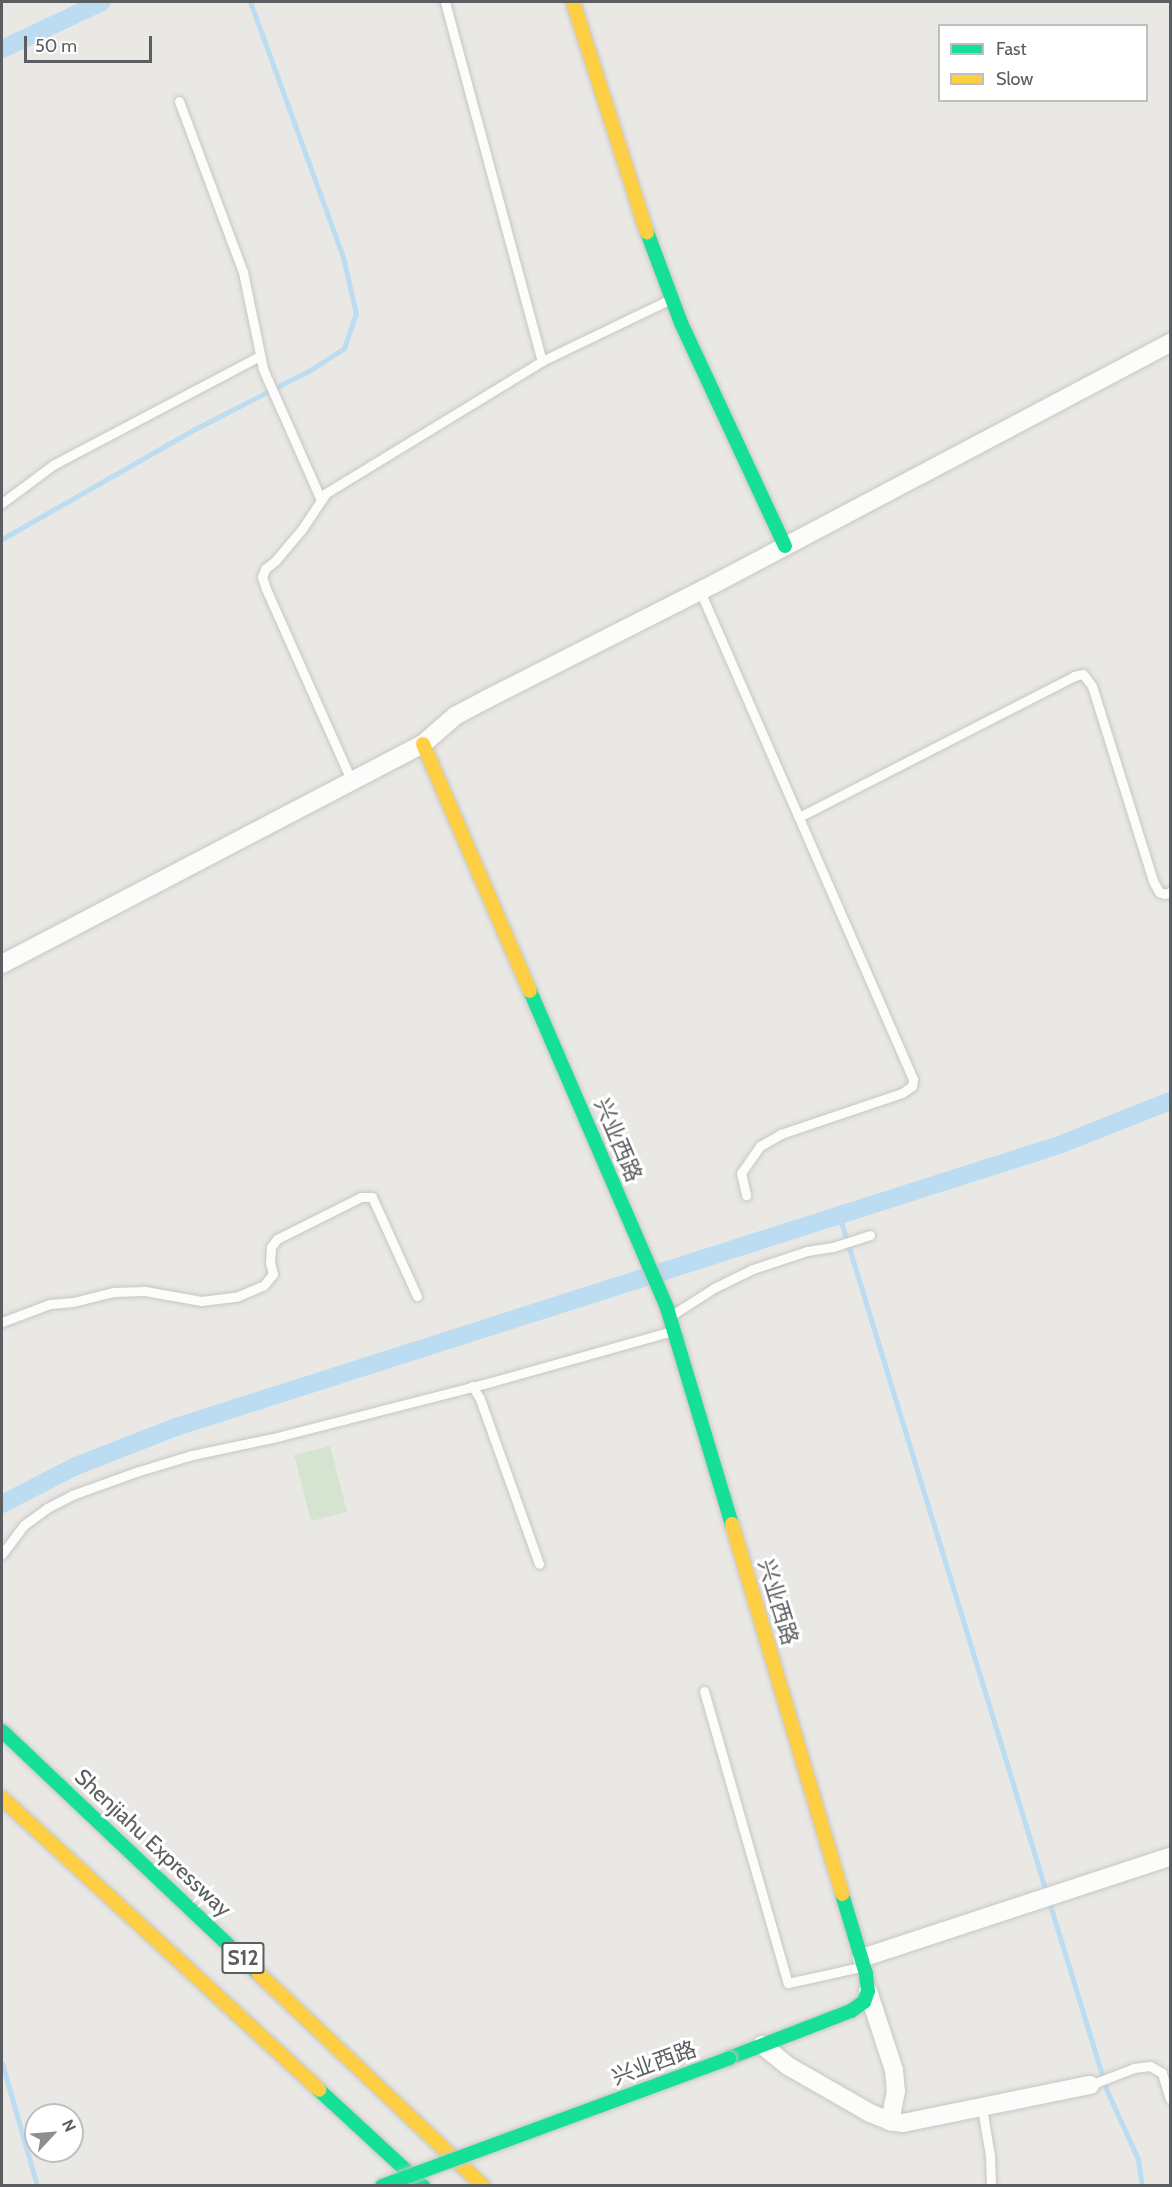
<!DOCTYPE html>
<meta charset="utf-8">
<style>
body{margin:0}
#map{position:relative;width:1172px;height:2187px;overflow:hidden;background:#e9e8e4;font-family:Cabin,"Noto Sans SC",sans-serif}
div>[style]{position:absolute}
.green>*{inset:0;background:#d4e4d0}
.stream>*{height:5px;margin:-2.5px;padding:0 2.5px;transform-origin:2.5px;border-radius:2.5px;background:#bbdcf1}
.canal>*{height:18px;margin:-9px;padding:0 9px;transform-origin:9px;border-radius:9px;background:#bbdcf1}
.roads{filter:drop-shadow(0 0 2px #c6c6c6) drop-shadow(0 0 2px #c6c6c6)}
.lane>*{height:9px;margin:-4.5px;padding:0 4.5px;transform-origin:4.5px;border-radius:4.5px;background:#fcfcfb}
.street>*{height:18px;margin:-9px;padding:0 9px;transform-origin:9px;border-radius:9px;background:#fcfcfb}
.fast>*{height:14px;margin:-7px;padding:0 7px;transform-origin:7px;border-radius:7px;background:#16e098}
.slow>*{height:14px;margin:-7px;padding:0 7px;transform-origin:7px;border-radius:7px;background:#ffcf43}
.bridges{filter:drop-shadow(0 0 2px #c6c6c5) drop-shadow(0 0 2px #c6c6c5)}
.fast-bridge>*{height:14px;margin:-7px;padding:0 7px;transform-origin:7px;border-radius:7px;background:#16e098}
span{translate:-50% -50%;white-space:nowrap;text-align:center;line-height:1.15;-webkit-text-stroke:6px #fff;paint-order:stroke}
.shield-label span{padding:2px 4px;background:#fff;border:2px solid;border-radius:4px;-webkit-text-stroke-width:0}
.shield-label{font-size:21px;color:#5a5e61;font-weight:700}
.street-label{font-size:22px;color:#5a5e61}
.frame{position:absolute;inset:0;border:3px solid #5a5e61;pointer-events:none}
.legend{position:absolute;left:938px;top:24px;width:210px;height:78px;box-sizing:border-box;background:#fff;border:2px solid #bdbfc0;margin:0;padding:8px 10px;list-style:none;font-size:18px;color:#5a5e61}
.legend li{display:flex;align-items:center;gap:12px;height:30px}
.legend b{width:30px;border:2px solid #bdbfc0}
.north{position:absolute;left:24px;top:2103px;width:60px;height:60px;box-sizing:border-box;background:#fff;border:2px solid #bdbfc0;border-radius:50%;rotate:64deg;font-size:16px;font-weight:700;line-height:24px;text-align:center;color:#5a5e61}
.north::after{content:'';display:block;margin:auto;width:21px;height:27px;background:#8c8e8f;clip-path:polygon(50% 0,100% 100%,50% 72%,0 100%)}
.scale{position:absolute;left:24px;top:36px;width:128px;height:27px;box-sizing:border-box;border:3px solid #5a5e61;border-top:0;padding-left:8px;font-size:18px;line-height:21px;white-space:nowrap;color:#5a5e61;-webkit-text-stroke:4px #fff;paint-order:stroke}
</style>
<div id="map">
<div class="green">
<div style="clip-path:polygon(330px 1446px,347px 1512px,311px 1521px,294px 1455px)"></div>
</div>
<div class="stream">
<div style="left:2px;top:539px;width:222px;rotate:-29.7deg"></div>
<div style="left:195px;top:429px;width:131px;rotate:-27.1deg"></div>
<div style="left:312px;top:369px;width:38px;rotate:-33deg"></div>
<div style="left:344px;top:348px;width:36px;rotate:-71deg"></div>
<div style="left:356px;top:314px;width:58px;rotate:-102.8deg"></div>
<div style="left:343px;top:257px;width:271px;rotate:-110deg"></div>
<div style="left:839px;top:1215px;width:916px;rotate:72.99deg"></div>
<div style="left:1107px;top:2091px;width:75px;rotate:65.5deg"></div>
<div style="left:1138px;top:2159px;width:27px;rotate:82deg"></div>
<div style="left:2px;top:2063px;width:128px;rotate:74.1deg"></div>
</div>
<div class="canal">
<div style="left:2px;top:49px;width:110px;rotate:-25.2deg"></div>
<div style="left:2px;top:1504px;width:83px;rotate:-27.2deg"></div>
<div style="left:76px;top:1466px;width:107px;rotate:-21.3deg"></div>
<div style="left:176px;top:1427px;width:927px;rotate:-17.71deg"></div>
<div style="left:1059px;top:1145px;width:119px;rotate:-21.6deg"></div>
</div>
<div class="roads">
<div class="lane">
<div style="left:445px;top:2px;width:372px;rotate:74.9deg"></div>
<div style="left:179px;top:101px;width:183px;rotate:69.5deg"></div>
<div style="left:243px;top:272px;width:99px;rotate:78.3deg"></div>
<div style="left:263px;top:369px;width:143px;rotate:66.1deg"></div>
<div style="left:2px;top:503px;width:64px;rotate:-36.7deg"></div>
<div style="left:53px;top:465px;width:234px;rotate:-27.8deg"></div>
<div style="left:700px;top:591px;width:532px;rotate:66.42deg"></div>
<div style="left:913px;top:1079px;width:7px;rotate:98deg"></div>
<div style="left:912px;top:1086px;width:12px;rotate:145deg"></div>
<div style="left:902px;top:1093px;width:128px;rotate:161.3deg"></div>
<div style="left:781px;top:1134px;width:24px;rotate:150deg"></div>
<div style="left:760px;top:1146px;width:33px;rotate:125deg"></div>
<div style="left:741px;top:1173px;width:23px;rotate:77deg"></div>
<div style="left:352px;top:782px;width:211px;rotate:-114deg"></div>
<div style="left:266px;top:589px;width:13px;rotate:-108deg"></div>
<div style="left:262px;top:577px;width:9px;rotate:-69deg"></div>
<div style="left:265px;top:569px;width:13px;rotate:-39deg"></div>
<div style="left:275px;top:561px;width:42px;rotate:-49.8deg"></div>
<div style="left:302px;top:529px;width:43px;rotate:-56.3deg"></div>
<div style="left:326px;top:493px;width:253px;rotate:-31.4deg"></div>
<div style="left:542px;top:361px;width:141px;rotate:-25.7deg"></div>
<div style="left:799px;top:817px;width:309px;rotate:-27.1deg"></div>
<div style="left:1074px;top:676px;width:9px;rotate:-13deg"></div>
<div style="left:1083px;top:674px;width:15px;rotate:53deg"></div>
<div style="left:1092px;top:686px;width:204px;rotate:72.6deg"></div>
<div style="left:1153px;top:881px;width:13px;rotate:61deg"></div>
<div style="left:1159px;top:892px;width:6px;rotate:18deg"></div>
<div style="left:1165px;top:894px;width:5px;rotate:-22deg"></div>
<div style="left:672px;top:1315px;width:50px;rotate:-32.7deg"></div>
<div style="left:714px;top:1288px;width:43px;rotate:-26deg"></div>
<div style="left:753px;top:1269px;width:57px;rotate:-18.4deg"></div>
<div style="left:807px;top:1251px;width:26px;rotate:-9deg"></div>
<div style="left:833px;top:1247px;width:39px;rotate:-18deg"></div>
<div style="left:2px;top:1322px;width:51px;rotate:-20.6deg"></div>
<div style="left:50px;top:1304px;width:23px;rotate:-5deg"></div>
<div style="left:73px;top:1302px;width:41px;rotate:-14deg"></div>
<div style="left:113px;top:1292px;width:32px;rotate:-2deg"></div>
<div style="left:145px;top:1291px;width:57px;rotate:10.1deg"></div>
<div style="left:201px;top:1301px;width:35px;rotate:-7deg"></div>
<div style="left:236px;top:1297px;width:30px;rotate:-23deg"></div>
<div style="left:264px;top:1285px;width:14px;rotate:-51deg"></div>
<div style="left:273px;top:1274px;width:12px;rotate:-104deg"></div>
<div style="left:270px;top:1262px;width:15px;rotate:-86deg"></div>
<div style="left:271px;top:1247px;width:10px;rotate:-53deg"></div>
<div style="left:277px;top:1239px;width:94px;rotate:-26.6deg"></div>
<div style="left:361px;top:1197px;width:11px"></div>
<div style="left:372px;top:1197px;width:109px;rotate:65.6deg"></div>
<div style="left:472px;top:1386px;width:15px;rotate:58deg"></div>
<div style="left:480px;top:1399px;width:175px;rotate:70.3deg"></div>
<div style="left:2px;top:1554px;width:36px;rotate:-53deg"></div>
<div style="left:24px;top:1525px;width:29px;rotate:-36deg"></div>
<div style="left:47px;top:1508px;width:28px;rotate:-27deg"></div>
<div style="left:72px;top:1495px;width:71px;rotate:-19.7deg"></div>
<div style="left:139px;top:1471px;width:55px;rotate:-16.8deg"></div>
<div style="left:192px;top:1455px;width:83px;rotate:-11.9deg"></div>
<div style="left:273px;top:1438px;width:225px;rotate:-14.4deg"></div>
<div style="left:491px;top:1382px;width:188px;rotate:-15.7deg"></div>
<div style="left:704px;top:1691px;width:304px;rotate:74deg"></div>
<div style="left:788px;top:1983px;width:75px;rotate:-12.4deg"></div>
<div style="left:1090px;top:2085px;width:47px;rotate:-21.1deg"></div>
<div style="left:1134px;top:2068px;width:16px;rotate:-7deg"></div>
<div style="left:1150px;top:2066px;width:14px;rotate:30deg"></div>
<div style="left:1162px;top:2073px;width:27px;rotate:73deg"></div>
<div style="left:982px;top:2108px;width:49px;rotate:80.5deg"></div>
<div style="left:990px;top:2156px;width:30px;rotate:88deg"></div>
</div>
<div class="street">
<div style="left:2px;top:964px;width:475px;rotate:-27.6deg"></div>
<div style="left:423px;top:744px;width:43px;rotate:-41.2deg"></div>
<div style="left:455px;top:716px;width:38px;rotate:-28deg"></div>
<div style="left:489px;top:698px;width:252px;rotate:-26.9deg"></div>
<div style="left:714px;top:584px;width:516px;rotate:-27.86deg"></div>
<div style="left:862px;top:1958px;width:324px;rotate:-18.2deg"></div>
<div style="left:868px;top:1991px;width:83px;rotate:71.8deg"></div>
<div style="left:894px;top:2070px;width:21px;rotate:85deg"></div>
<div style="left:896px;top:2091px;width:31px;rotate:101deg"></div>
<div style="left:762px;top:2045px;width:33px;rotate:39deg"></div>
<div style="left:788px;top:2066px;width:95px;rotate:29.8deg"></div>
<div style="left:870px;top:2113px;width:22px;rotate:22deg"></div>
<div style="left:890px;top:2121px;width:13px;rotate:9deg"></div>
<div style="left:903px;top:2123px;width:191px;rotate:-11.5deg"></div>
</div>
<div class="fast">
<div style="left:647px;top:232px;width:97px;rotate:69.5deg"></div>
<div style="left:681px;top:323px;width:246px;rotate:65deg"></div>
<div style="left:530px;top:991px;width:345px;rotate:66.6deg"></div>
<div style="left:667px;top:1308px;width:226px;rotate:73.3deg"></div>
<div style="left:2px;top:1731px;width:352px;rotate:43.4deg"></div>
<div style="left:729px;top:2058px;width:131px;rotate:-21.1deg"></div>
<div style="left:851px;top:2011px;width:16px;rotate:-35deg"></div>
<div style="left:864px;top:2002px;width:12px;rotate:-70deg"></div>
<div style="left:868px;top:1991px;width:17px;rotate:-97deg"></div>
<div style="left:866px;top:1974px;width:84px;rotate:-106.7deg"></div>
<div style="left:319px;top:2090px;width:142px;rotate:42.7deg"></div>
</div>
<div class="slow">
<div style="left:573px;top:2px;width:242px;rotate:72.2deg"></div>
<div style="left:423px;top:744px;width:269px;rotate:66.6deg"></div>
<div style="left:732px;top:1524px;width:386px;rotate:73.4deg"></div>
<div style="left:2px;top:1798px;width:431px;rotate:42.6deg"></div>
<div style="left:258px;top:1973px;width:310px;rotate:43.4deg"></div>
</div>
</div>
<div class="bridges">
<div class="fast-bridge">
<div style="left:382px;top:2186px;width:370px;rotate:-20.2deg"></div>
</div>
</div>
<div class="shield-label">
<span style="left:243px;top:1958px">S12</span>
</div>
<div class="street-label">
<span style="left:618px;top:1140px;rotate:67deg">兴业西路</span>
<span style="left:778px;top:1602px;rotate:73deg">兴业西路</span>
<span style="left:153px;top:1843px;rotate:43deg">Shenjiahu Expressway</span>
<span style="left:654px;top:2063px;rotate:-20deg">兴业西路</span>
</div>
<div class="frame"></div>
<ul class="legend">
<li><b style="height:8px;background:#16e098"></b>Fast</li>
<li><b style="height:8px;background:#ffcf43"></b>Slow</li>
</ul>
<div class="north">N</div>
<div class="scale">50 m</div>
</div>
